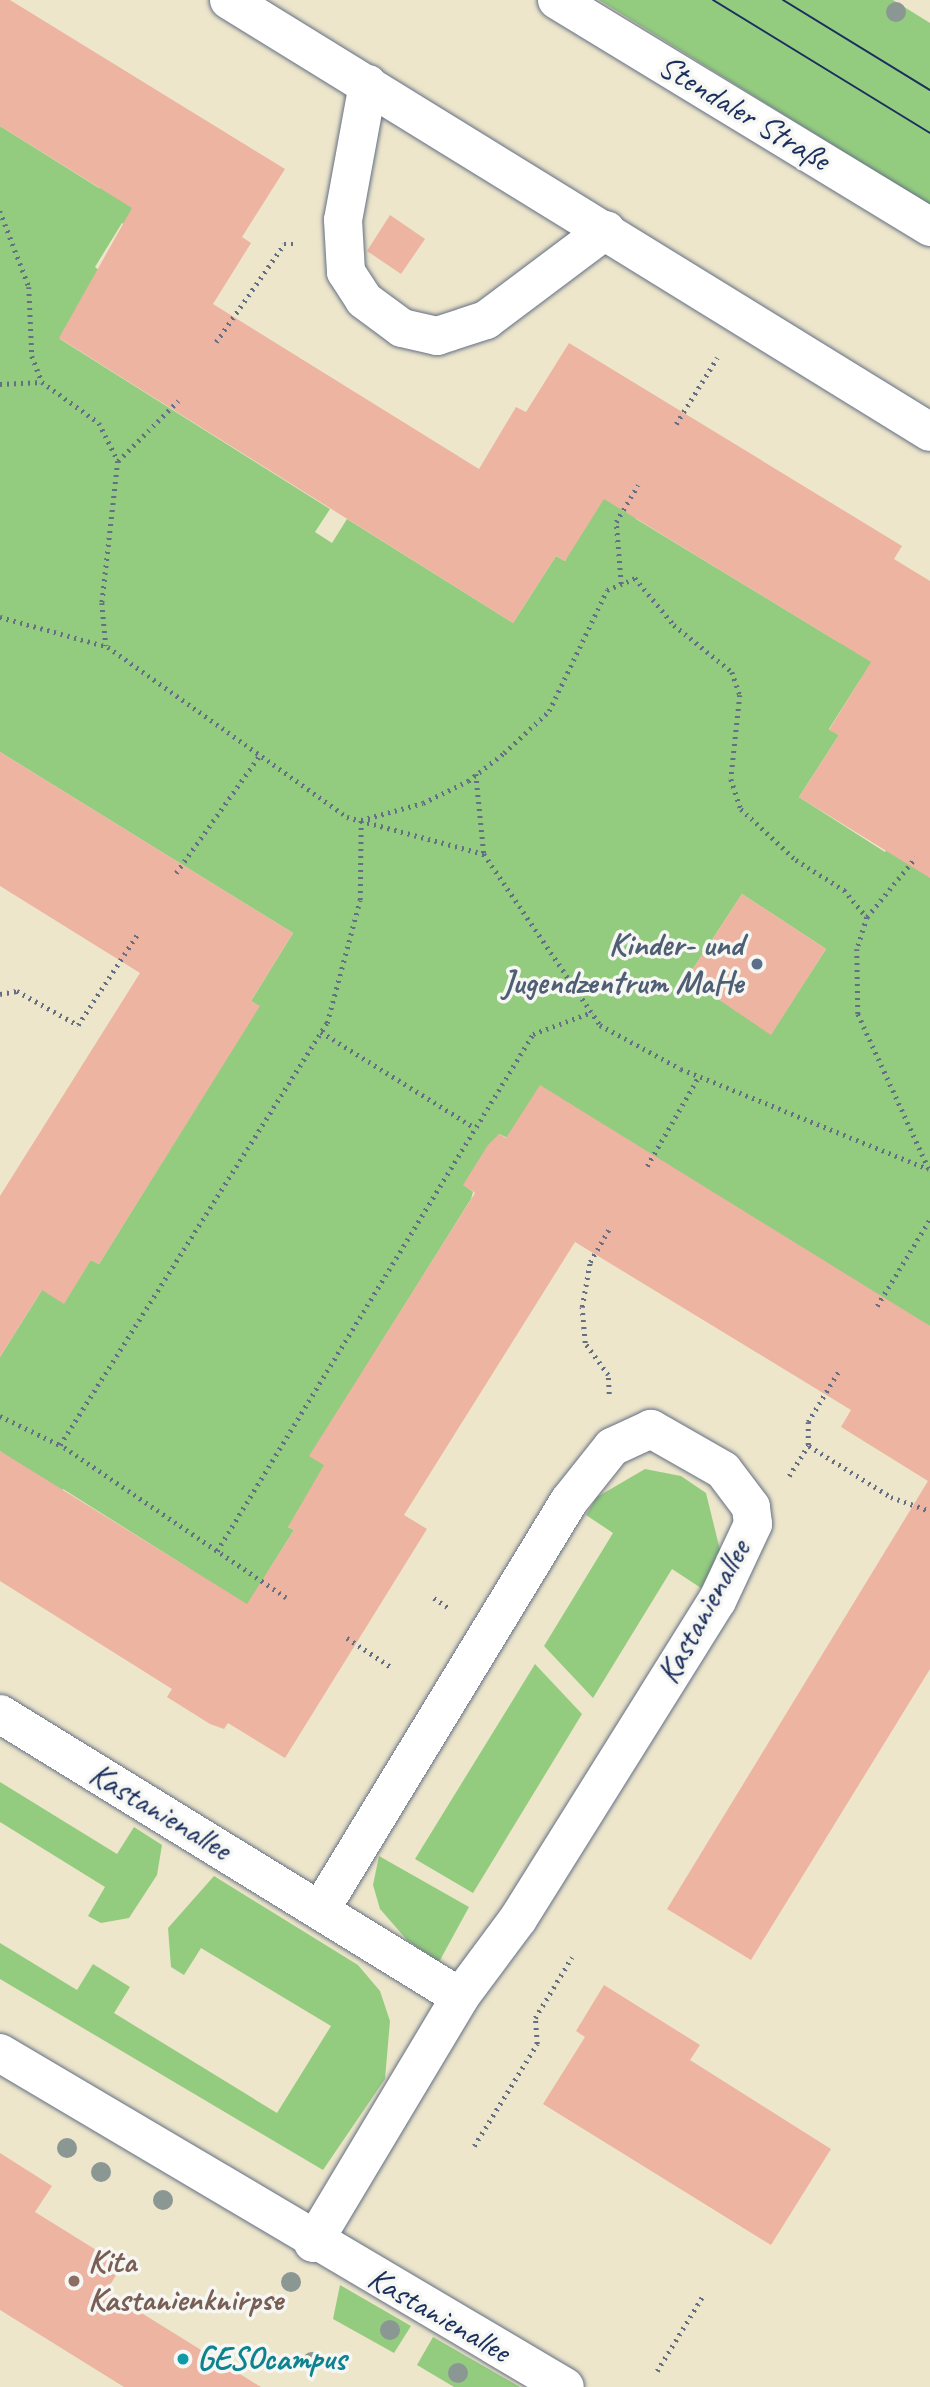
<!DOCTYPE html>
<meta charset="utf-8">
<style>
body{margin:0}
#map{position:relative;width:930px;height:2387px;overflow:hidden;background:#ede6cb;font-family:Caveat,sans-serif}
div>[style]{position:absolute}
.green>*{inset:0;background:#94cc7f}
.building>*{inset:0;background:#edb4a2}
.path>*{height:4.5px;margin-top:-2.25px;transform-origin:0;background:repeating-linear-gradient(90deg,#646f84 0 2px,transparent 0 7px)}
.roads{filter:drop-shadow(0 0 2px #646f84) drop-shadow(0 0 2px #646f84)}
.minor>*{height:38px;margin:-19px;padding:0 19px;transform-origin:19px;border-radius:19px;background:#fff}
.major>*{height:38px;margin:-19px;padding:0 19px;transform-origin:19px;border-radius:19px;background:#fff}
.tram>*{height:2px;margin:-1px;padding:0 1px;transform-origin:1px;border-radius:1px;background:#1b2f5e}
.trees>*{width:20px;height:20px;margin:-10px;border-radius:50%;background:#8a9793}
.dots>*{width:19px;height:19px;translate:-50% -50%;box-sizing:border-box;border:4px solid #f6f6f2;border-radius:50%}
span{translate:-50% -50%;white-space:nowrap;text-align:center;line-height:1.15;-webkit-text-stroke:7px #f6f6f2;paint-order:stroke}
.street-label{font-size:33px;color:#1b2f5e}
.service-label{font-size:33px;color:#4e5e75;font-weight:700}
.right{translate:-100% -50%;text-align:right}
.education-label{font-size:33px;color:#785e54;font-weight:700}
.left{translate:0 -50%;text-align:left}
.culture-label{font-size:33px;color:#0d838f;font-weight:700}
</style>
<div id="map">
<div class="green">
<div style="clip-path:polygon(599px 0,893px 0,930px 23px,930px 205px)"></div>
<div style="clip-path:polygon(evenodd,0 126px,99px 188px,156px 185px,130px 227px,122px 223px,95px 267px,101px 272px,60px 339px,330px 509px,315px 532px,332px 543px,347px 519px,513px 623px,556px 556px,565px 561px,611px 468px,636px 519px,840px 643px,895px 642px,860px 680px,829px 729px,839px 735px,799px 797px,885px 852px,891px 842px,930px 878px,930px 1326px,499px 1134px,464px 1185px,473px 1192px,471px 1199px,310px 1456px,331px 1469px,288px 1527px,294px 1530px,267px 1573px,268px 1627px,187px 1567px,63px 1489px,57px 1497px,0 1451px,0 1357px,42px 1290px,91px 1260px,99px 1264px,259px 1006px,251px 1001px,293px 933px,0 752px,0 126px,742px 894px,826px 949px,771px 1034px,687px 978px,742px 894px)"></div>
<div style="clip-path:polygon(645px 1469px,681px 1476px,706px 1493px,721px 1554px,701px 1588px,672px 1569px,593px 1698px,544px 1646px,613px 1533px,586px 1515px,597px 1497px)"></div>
<div style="clip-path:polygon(535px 1664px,582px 1714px,473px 1893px,415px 1859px)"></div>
<div style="clip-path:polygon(0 1782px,117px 1854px,134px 1827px,162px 1845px,157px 1875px,129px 1918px,101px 1923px,88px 1916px,105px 1887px,0 1822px)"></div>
<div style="clip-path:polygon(379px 1856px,469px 1907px,439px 1962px,407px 1940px,380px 1909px,373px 1885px)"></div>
<div style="clip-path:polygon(214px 1876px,358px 1965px,380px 1991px,390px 2021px,385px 2079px,323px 2170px,0 1979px,0 1943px,77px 1990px,93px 1964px,130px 1987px,114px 2013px,277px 2113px,331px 2026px,201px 1948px,184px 1975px,171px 1967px,168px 1928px)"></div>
<div style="clip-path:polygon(340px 2285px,411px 2326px,394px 2353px,333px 2319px)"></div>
<div style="clip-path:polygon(433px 2337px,520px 2387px,454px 2387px,417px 2365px)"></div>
</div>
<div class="building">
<div style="clip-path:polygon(0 0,10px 0,285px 169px,242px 237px,251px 243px,213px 304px,479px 469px,516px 407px,526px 412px,569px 343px,902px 546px,894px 559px,930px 581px,930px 878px,799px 797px,839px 735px,829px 730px,871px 662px,604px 499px,565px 561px,556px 556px,513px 623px,59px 338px,132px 208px,0 126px)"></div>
<div style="clip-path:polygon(390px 215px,425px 239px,401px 274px,367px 251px)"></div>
<div style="clip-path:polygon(0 752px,293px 933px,251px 1001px,260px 1006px,99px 1264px,91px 1260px,64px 1304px,42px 1290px,0 1357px,0 1196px,140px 973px,0 886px)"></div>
<div style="clip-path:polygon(742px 894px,826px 949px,771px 1035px,687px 978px)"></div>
<div style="clip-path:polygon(540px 1085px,930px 1326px,930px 1669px,751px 1960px,667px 1909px,928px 1481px,841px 1427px,851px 1410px,575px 1242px,404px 1515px,427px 1529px,285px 1758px,228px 1723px,224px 1729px,210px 1724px,167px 1697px,172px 1689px,0 1581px,0 1451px,247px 1604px,294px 1530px,288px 1527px,324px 1465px,309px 1456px,475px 1193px,463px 1185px,488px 1145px,499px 1134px,506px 1138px)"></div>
<div style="clip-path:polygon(604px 1985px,700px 2045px,690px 2060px,831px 2149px,771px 2245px,543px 2104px,585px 2037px,576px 2031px)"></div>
<div style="clip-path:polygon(0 2153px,52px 2186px,35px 2212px,122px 2266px,106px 2291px,261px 2387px,124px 2387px,0 2310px)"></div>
</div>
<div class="path">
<div style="left:0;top:211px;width:81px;rotate:69.1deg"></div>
<div style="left:29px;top:287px;width:69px;rotate:87.5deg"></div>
<div style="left:32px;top:356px;width:28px;rotate:69deg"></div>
<div style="left:42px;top:382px;width:70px;rotate:35.7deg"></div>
<div style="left:99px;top:423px;width:42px;rotate:63.4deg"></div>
<div style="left:118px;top:461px;width:143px;rotate:96.4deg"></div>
<div style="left:102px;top:603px;width:43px;rotate:84.7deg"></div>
<div style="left:216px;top:342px;width:119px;rotate:-55.2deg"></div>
<div style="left:284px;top:244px;width:11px"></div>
<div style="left:0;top:384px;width:42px;rotate:-2.7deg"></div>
<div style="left:676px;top:424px;width:78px;rotate:-58.2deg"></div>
<div style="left:118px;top:461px;width:85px;rotate:-45deg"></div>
<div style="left:621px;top:584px;width:62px;rotate:-94.6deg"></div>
<div style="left:616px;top:522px;width:43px;rotate:-59.3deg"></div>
<div style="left:0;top:617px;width:112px;rotate:15.5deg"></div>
<div style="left:108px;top:647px;width:293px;rotate:35.4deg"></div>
<div style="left:347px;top:817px;width:142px;rotate:15.1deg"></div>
<div style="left:484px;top:854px;width:207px;rotate:55.8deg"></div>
<div style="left:600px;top:1025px;width:92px;rotate:28.5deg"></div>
<div style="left:681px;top:1069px;width:267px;rotate:22deg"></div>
<div style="left:476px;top:774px;width:80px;rotate:84.3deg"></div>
<div style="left:176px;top:873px;width:145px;rotate:-54.6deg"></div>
<div style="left:867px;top:917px;width:77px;rotate:-50.8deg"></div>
<div style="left:0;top:994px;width:17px;rotate:-10deg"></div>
<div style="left:17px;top:991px;width:70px;rotate:29.1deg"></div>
<div style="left:78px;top:1025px;width:108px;rotate:-56.8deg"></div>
<div style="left:321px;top:1032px;width:181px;rotate:31.9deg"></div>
<div style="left:647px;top:1166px;width:104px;rotate:-60deg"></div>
<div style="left:877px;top:1306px;width:102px;rotate:-58.7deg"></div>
<div style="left:609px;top:1394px;width:19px;rotate:-93deg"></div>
<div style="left:608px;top:1375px;width:39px;rotate:-126deg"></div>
<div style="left:585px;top:1343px;width:36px;rotate:-95deg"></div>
<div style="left:582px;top:1307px;width:46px;rotate:-79.9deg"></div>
<div style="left:590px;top:1262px;width:38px;rotate:-60deg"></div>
<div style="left:0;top:1416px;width:67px;rotate:25.8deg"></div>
<div style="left:809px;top:1446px;width:97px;rotate:31.9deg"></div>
<div style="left:891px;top:1497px;width:41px;rotate:19.7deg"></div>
<div style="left:789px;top:1476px;width:36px;rotate:-58deg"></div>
<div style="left:808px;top:1445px;width:23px;rotate:-90deg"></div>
<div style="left:808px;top:1422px;width:62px;rotate:-58.9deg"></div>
<div style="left:217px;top:1551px;width:606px;rotate:-58.57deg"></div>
<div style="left:533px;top:1034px;width:63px;rotate:-20.4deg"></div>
<div style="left:286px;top:1598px;width:273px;rotate:-145.9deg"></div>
<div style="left:60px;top:1445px;width:499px;rotate:-57.7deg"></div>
<div style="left:327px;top:1023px;width:127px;rotate:-75deg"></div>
<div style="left:360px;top:900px;width:80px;rotate:-89.3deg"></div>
<div style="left:361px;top:820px;width:64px;rotate:-15.3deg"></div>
<div style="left:423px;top:803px;width:50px;rotate:-26.1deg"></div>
<div style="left:468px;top:781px;width:46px;rotate:-37.9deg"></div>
<div style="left:504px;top:753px;width:62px;rotate:-43deg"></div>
<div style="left:549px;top:711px;width:134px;rotate:-64.4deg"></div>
<div style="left:607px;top:590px;width:30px;rotate:-23deg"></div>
<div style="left:635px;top:578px;width:61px;rotate:50.3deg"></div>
<div style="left:674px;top:625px;width:75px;rotate:39deg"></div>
<div style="left:732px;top:672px;width:24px;rotate:71deg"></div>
<div style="left:740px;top:695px;width:84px;rotate:96.1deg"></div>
<div style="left:731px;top:779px;width:32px;rotate:72deg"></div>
<div style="left:741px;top:809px;width:75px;rotate:42.8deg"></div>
<div style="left:796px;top:860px;width:57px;rotate:32deg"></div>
<div style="left:844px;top:890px;width:35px;rotate:50deg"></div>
<div style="left:867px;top:917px;width:34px;rotate:107deg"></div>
<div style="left:857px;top:949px;width:65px;rotate:89.1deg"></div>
<div style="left:858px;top:1014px;width:170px;rotate:65.4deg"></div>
<div style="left:434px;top:1598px;width:18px;rotate:34deg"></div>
<div style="left:347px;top:1638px;width:53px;rotate:33.4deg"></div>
<div style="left:474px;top:2146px;width:120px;rotate:-58.3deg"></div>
<div style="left:537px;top:2044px;width:26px;rotate:-94deg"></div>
<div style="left:535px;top:2018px;width:71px;rotate:-58.8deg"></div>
<div style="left:657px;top:2371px;width:90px;rotate:-58.6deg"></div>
</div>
<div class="roads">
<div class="minor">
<div style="left:229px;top:0;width:823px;rotate:31.64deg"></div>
<div style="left:368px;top:84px;width:138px;rotate:100.4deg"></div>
<div style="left:343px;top:220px;width:52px;rotate:86.7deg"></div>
<div style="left:346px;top:272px;width:33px;rotate:57deg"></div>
<div style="left:364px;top:300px;width:47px;rotate:36.4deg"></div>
<div style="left:402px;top:328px;width:36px;rotate:13deg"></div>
<div style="left:437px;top:336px;width:52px;rotate:-18.1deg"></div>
<div style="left:486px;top:320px;width:150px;rotate:-36.9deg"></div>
<div style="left:0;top:1714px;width:540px;rotate:31.6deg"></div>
<div style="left:0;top:2053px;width:656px;rotate:30.59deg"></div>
<div style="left:313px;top:2243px;width:287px;rotate:-59.1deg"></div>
<div style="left:460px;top:1997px;width:97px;rotate:-53.4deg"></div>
<div style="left:518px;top:1919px;width:375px;rotate:-58deg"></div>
<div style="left:717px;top:1601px;width:85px;rotate:-64.9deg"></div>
<div style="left:753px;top:1524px;width:17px;rotate:-97deg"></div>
<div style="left:751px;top:1507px;width:46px;rotate:-127.1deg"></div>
<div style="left:723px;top:1470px;width:83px;rotate:-150.3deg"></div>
<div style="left:651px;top:1429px;width:43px;rotate:155.2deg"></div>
<div style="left:612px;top:1447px;width:69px;rotate:128.5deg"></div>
<div style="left:569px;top:1501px;width:476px;rotate:121.3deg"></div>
</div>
<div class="major">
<div style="left:557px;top:0;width:437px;rotate:31.3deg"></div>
</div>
</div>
<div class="tram">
<div style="left:713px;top:0;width:255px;rotate:31.5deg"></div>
<div style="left:783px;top:0;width:172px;rotate:31.5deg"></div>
</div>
<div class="trees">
<div style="left:896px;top:12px"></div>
<div style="left:67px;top:2148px"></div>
<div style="left:101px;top:2172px"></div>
<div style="left:163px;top:2200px"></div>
<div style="left:291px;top:2282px"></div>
<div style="left:390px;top:2330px"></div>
<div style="left:312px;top:2362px"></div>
<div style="left:458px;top:2373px"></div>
</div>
<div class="dots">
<div style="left:757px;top:964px;background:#5c6f8a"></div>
<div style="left:74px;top:2281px;background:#8d6e63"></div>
<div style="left:183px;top:2359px;background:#0f9aa8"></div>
</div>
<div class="street-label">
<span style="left:744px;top:113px;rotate:31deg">Stendaler Straße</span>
<span style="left:704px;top:1612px;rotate:-61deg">Kastanienallee</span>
<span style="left:160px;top:1812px;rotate:31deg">Kastanienallee</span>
<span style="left:439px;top:2315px;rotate:30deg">Kastanienallee</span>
</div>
<div class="service-label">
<span class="right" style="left:743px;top:964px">Kinder- und<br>Jugendzentrum MaHe</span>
</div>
<div class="education-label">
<span class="left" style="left:88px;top:2281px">Kita<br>Kastanienknirpse</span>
</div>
<div class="culture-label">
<span class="left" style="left:197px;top:2359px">GESOcampus</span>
</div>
</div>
